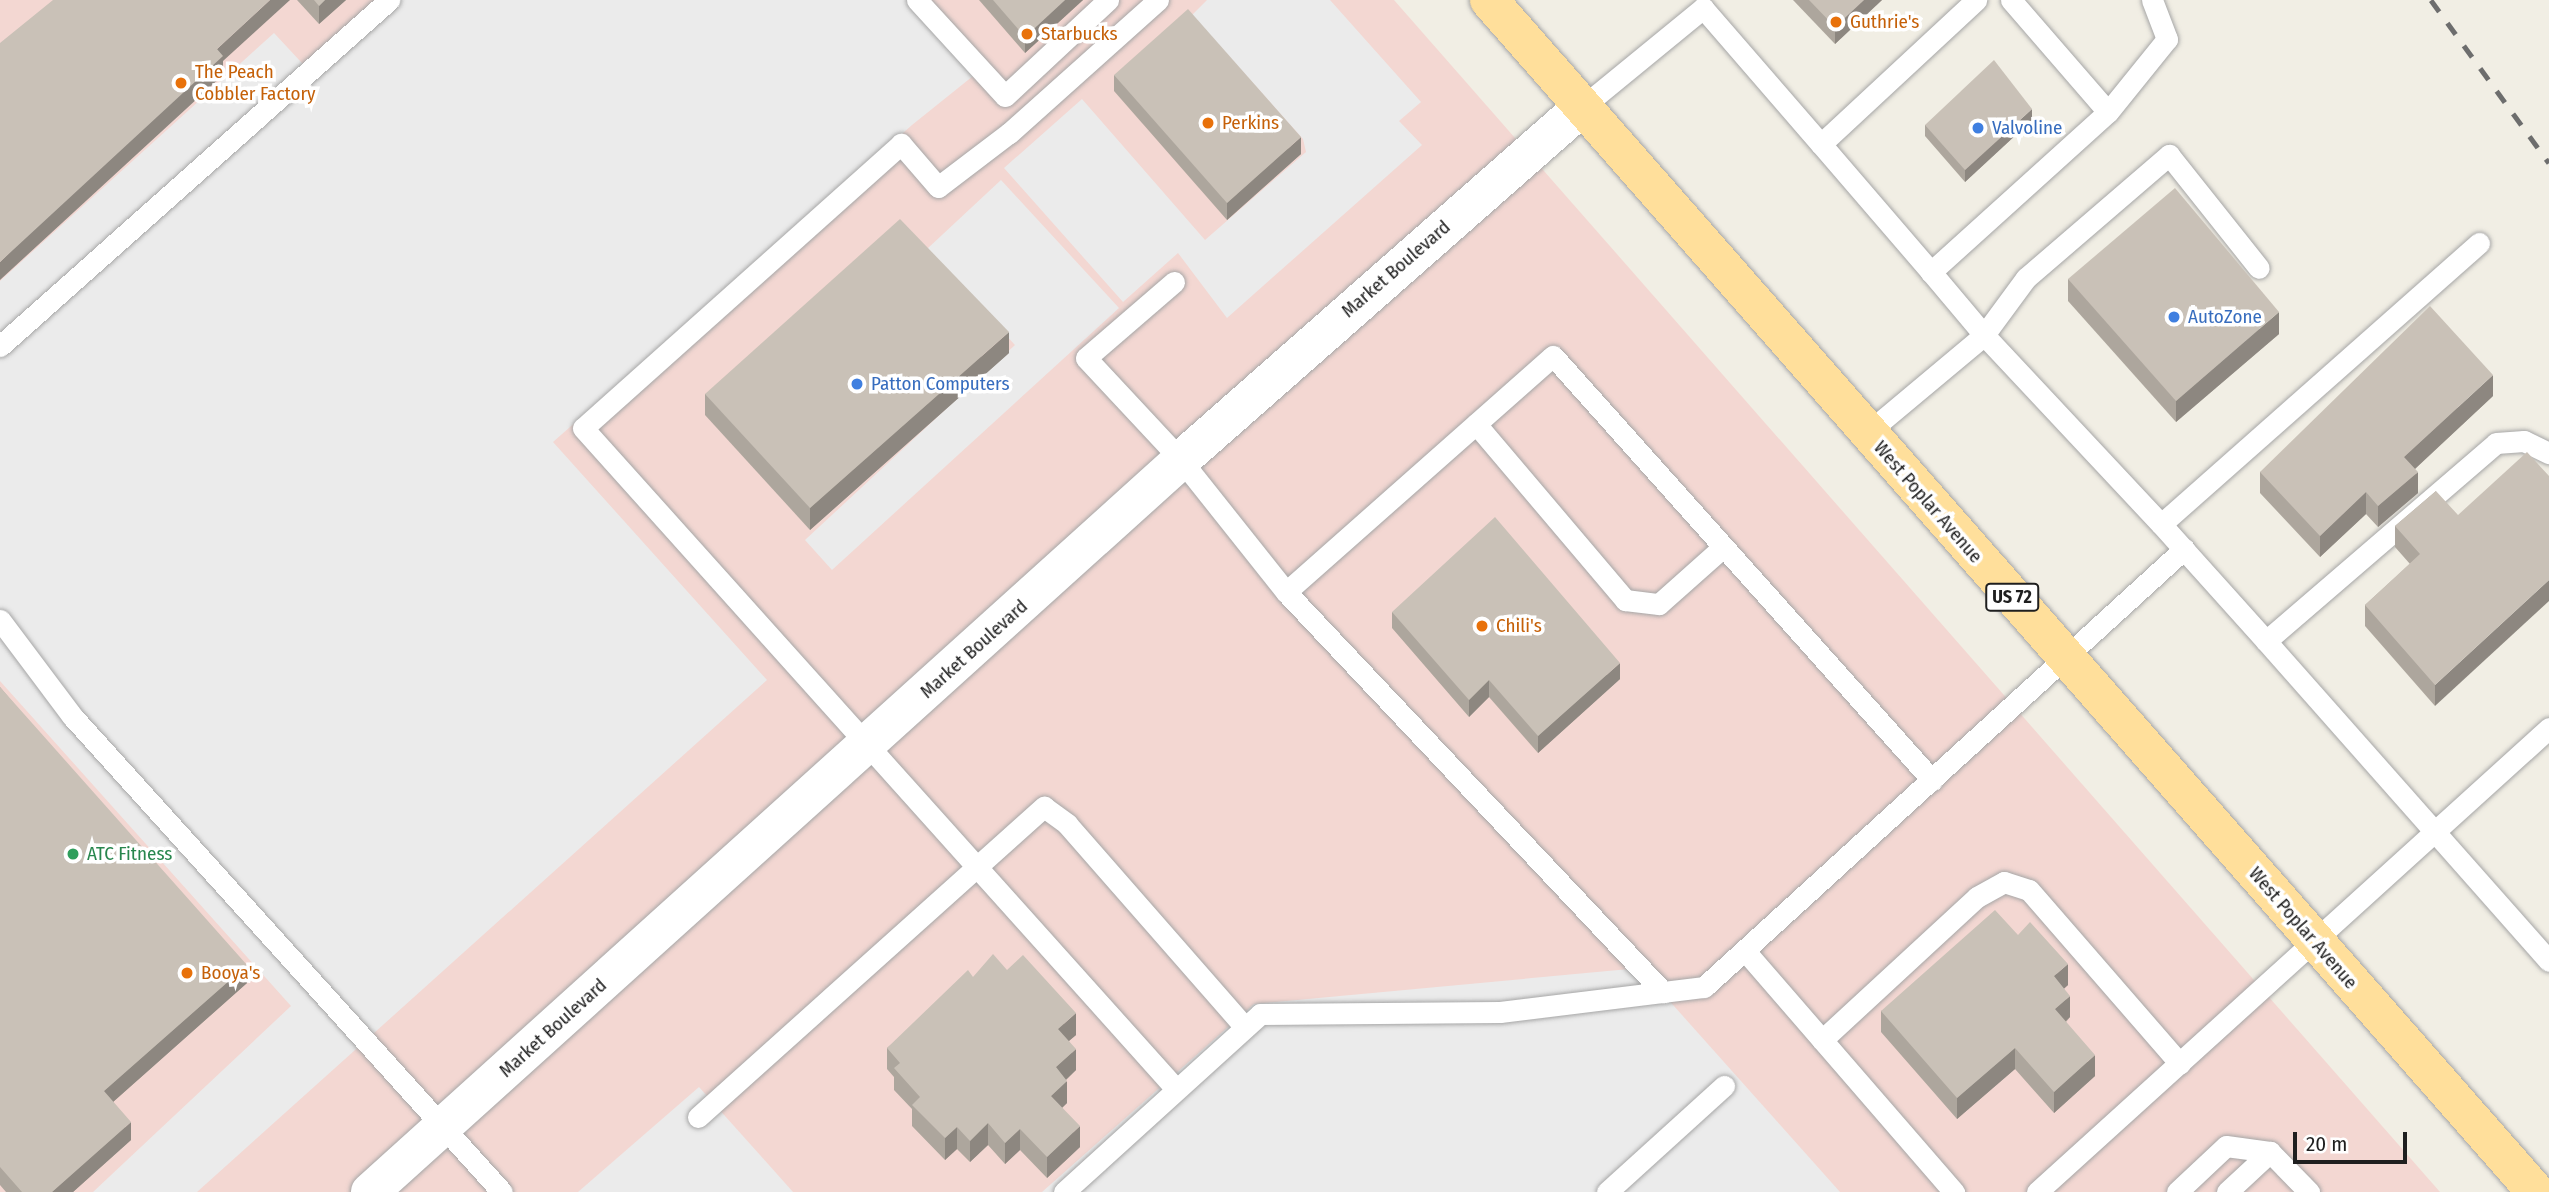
<!DOCTYPE html>
<style>
body{margin:0}
#map{position:relative;width:2549px;height:1192px;overflow:hidden;background:#f1eee4;font-family:"Fira Sans Condensed",sans-serif}
div>[style]{position:absolute}
.commercial>*{inset:0;background:#f3d7d2}
.parking>*{inset:0;background:#ebebeb}
.roads{filter:drop-shadow(0 0 2px #a6a6a6) drop-shadow(0 0 2px #a6a6a6)}
.service>*{height:21px;margin:-10.5px;padding:0 10.5px;transform-origin:10.5px;border-radius:10.5px;background:#fff}
.tertiary>*{height:38px;margin:-19px;padding:0 19px;transform-origin:19px;border-radius:19px;background:#fff}
.primary>*{height:38px;margin:-19px;padding:0 19px;transform-origin:19px;border-radius:19px;background:#ffdf9b}
.rail>*{height:5px;margin-top:-2.5px;transform-origin:0;background:repeating-linear-gradient(90deg,#6d6d6d 0 14px,transparent 0 28px)}
.wall>*{inset:0;background:#ada69d}
.shaded-wall>*{inset:0;background:#8d8780}
.building>*{inset:0;background:#c9c1b7}
.dots>*{width:19px;height:19px;translate:-50% -50%;box-sizing:border-box;border:4px solid #fff;border-radius:50%}
span{translate:-50% -50%;white-space:nowrap;text-align:center;line-height:1.15;-webkit-text-stroke:7px #fff;paint-order:stroke}
.shield-label span{padding:2px 5px;background:#fff;border:2px solid;border-radius:5px;-webkit-text-stroke-width:0}
.shield-label{font-size:18px;color:#1f1f1f;font-weight:700}
.food-label{font-size:19px;color:#c56008}
.left{translate:0 -50%;text-align:left}
.shop-label{font-size:19px;color:#366cbe}
.street-label{font-size:19px;color:#1f1f1f}
.leisure-label{font-size:19px;color:#27864d}
.scale{position:absolute;left:2293px;top:1132px;width:114px;height:32px;box-sizing:border-box;border:4px solid #1f1f1f;border-top:0;padding-left:9px;font-size:21px;line-height:24px;white-space:nowrap;color:#1f1f1f;-webkit-text-stroke:5px #fff;paint-order:stroke}
</style>
<div id="map">
<div class="commercial">
<div style="clip-path:polygon(0 0,1394px 0,2440px 1192px,0 1192px)"></div>
</div>
<div class="parking">
<div style="clip-path:polygon(400px 0,925px 0,983px 68px,912px 125px,553px 442px,767px 680px,197px 1192px,93px 1192px,291px 1006px,0 681px,0 281px,274px 33px,314px 76px)"></div>
<div style="clip-path:polygon(1207px 0,1330px 0,1421px 102px,1399px 121px,1422px 145px,1227px 318px,1178px 253px,1123px 302px,1004px 168px,1082px 99px,1205px 240px,1306px 152px,1303px 139px,1192px 15px)"></div>
<div style="clip-path:polygon(1001px 180px,1119px 308px,832px 570px,805px 540px,1015px 345px,927px 249px)"></div>
<div style="clip-path:polygon(1640px 968px,1840px 1192px,1042px 1192px,1254px 1004px)"></div>
<div style="clip-path:polygon(699px 1087px,793px 1192px,578px 1192px)"></div>
</div>
<div class="roads">
<div class="service">
<div style="left:917px;top:0;width:130px;rotate:47.5deg"></div>
<div style="left:1005px;top:96px;width:141px;rotate:-43deg"></div>
<div style="left:1158px;top:0;width:200px;rotate:138.2deg"></div>
<div style="left:1009px;top:133px;width:89px;rotate:142.7deg"></div>
<div style="left:938px;top:187px;width:57px;rotate:-130.7deg"></div>
<div style="left:901px;top:144px;width:426px;rotate:138.2deg"></div>
<div style="left:583px;top:428px;width:888px;rotate:48.1deg"></div>
<div style="left:2011px;top:0;width:148px;rotate:49.1deg"></div>
<div style="left:2152px;top:0;width:42px;rotate:69deg"></div>
<div style="left:2167px;top:39px;width:94px;rotate:128.9deg"></div>
<div style="left:2108px;top:112px;width:239px;rotate:137.9deg"></div>
<div style="left:1931px;top:272px;width:82px;rotate:49.9deg"></div>
<div style="left:1984px;top:335px;width:71px;rotate:-53.6deg"></div>
<div style="left:2026px;top:278px;width:189px;rotate:-40.7deg"></div>
<div style="left:2169px;top:155px;width:144px;rotate:51.5deg"></div>
<div style="left:1581px;top:108px;width:158px;rotate:-39.3deg"></div>
<div style="left:1703px;top:8px;width:180px;rotate:49.1deg"></div>
<div style="left:2479px;top:243px;width:424px;rotate:138.5deg"></div>
<div style="left:2161px;top:524px;width:157px;rotate:48.1deg"></div>
<div style="left:2266px;top:641px;width:303px;rotate:-40.7deg"></div>
<div style="left:2496px;top:443px;width:28px;rotate:-4deg"></div>
<div style="left:2524px;top:441px;width:28px;rotate:26deg"></div>
<div style="left:1931px;top:272px;width:169px;rotate:-130.7deg"></div>
<div style="left:1821px;top:144px;width:212px;rotate:-42.9deg"></div>
<div style="left:1174px;top:282px;width:116px;rotate:139.2deg"></div>
<div style="left:1086px;top:358px;width:139px;rotate:47deg"></div>
<div style="left:1181px;top:460px;width:169px;rotate:51.5deg"></div>
<div style="left:1286px;top:592px;width:550px;rotate:46.7deg"></div>
<div style="left:0;top:346px;width:521px;rotate:-41.65deg"></div>
<div style="left:1476px;top:424px;width:231px;rotate:49.7deg"></div>
<div style="left:1625px;top:600px;width:34px;rotate:7deg"></div>
<div style="left:1659px;top:604px;width:86px;rotate:-41.7deg"></div>
<div style="left:1867px;top:433px;width:153px;rotate:-39.9deg"></div>
<div style="left:1984px;top:335px;width:259px;rotate:46.9deg"></div>
<div style="left:1286px;top:592px;width:356px;rotate:-41.5deg"></div>
<div style="left:1553px;top:356px;width:569px;rotate:48.21deg"></div>
<div style="left:0;top:620px;width:120px;rotate:53.1deg"></div>
<div style="left:72px;top:716px;width:641px;rotate:47.91deg"></div>
<div style="left:2266px;top:641px;width:427px;rotate:48.5deg"></div>
<div style="left:1746px;top:952px;width:318px;rotate:49.1deg"></div>
<div style="left:1822px;top:1040px;width:211px;rotate:-42.7deg"></div>
<div style="left:1977px;top:897px;width:31px;rotate:-29deg"></div>
<div style="left:2004px;top:882px;width:26px;rotate:18deg"></div>
<div style="left:2029px;top:890px;width:230px;rotate:49deg"></div>
<div style="left:698px;top:1117px;width:465px;rotate:-41.9deg"></div>
<div style="left:1044px;top:807px;width:29px;rotate:36deg"></div>
<div style="left:1067px;top:824px;width:270px;rotate:48.8deg"></div>
<div style="left:1064px;top:1192px;width:265px;rotate:-42.2deg"></div>
<div style="left:1260px;top:1014px;width:240px;rotate:-0.5deg"></div>
<div style="left:1500px;top:1012px;width:206px;rotate:-7deg"></div>
<div style="left:1704px;top:987px;width:650px;rotate:-42.38deg"></div>
<div style="left:1607px;top:1192px;width:158px;rotate:-42.2deg"></div>
<div style="left:2037px;top:1192px;width:691px;rotate:-42.18deg"></div>
<div style="left:2177px;top:1192px;width:67px;rotate:-43.2deg"></div>
<div style="left:2226px;top:1146px;width:44px;rotate:7.8deg"></div>
<div style="left:2270px;top:1152px;width:56px;rotate:45.7deg"></div>
<div style="left:2227px;top:1192px;width:59px;rotate:-42.9deg"></div>
</div>
<div class="tertiary">
<div style="left:370px;top:1192px;width:1092px;rotate:-42.07deg"></div>
<div style="left:1181px;top:460px;width:533px;rotate:-41.35deg"></div>
</div>
<div class="primary">
<div style="left:1489px;top:0;width:1587px;rotate:48.71deg"></div>
</div>
</div>
<div class="rail">
<div style="left:2431px;top:0;width:201px;rotate:54.1deg"></div>
</div>
<div class="wall">
<div style="clip-path:polygon(297px 0,346px 0,319px 24px)"></div>
<div style="clip-path:polygon(979px 0,1083px 0,1025px 53px)"></div>
<div style="clip-path:polygon(1793px 0,1882px 0,1835px 44px)"></div>
<div style="clip-path:polygon(1114px 75px,1301px 154px,1227px 220px,1114px 91px)"></div>
<div style="clip-path:polygon(2032px 120px,1965px 182px,1925px 136px,1925px 125px)"></div>
<div style="clip-path:polygon(2068px 279px,2279px 334px,2176px 422px,2068px 301px)"></div>
<div style="clip-path:polygon(1009px 353px,810px 530px,705px 415px,705px 394px)"></div>
<div style="clip-path:polygon(2493px 396px,2415px 469px,2418px 493px,2378px 527px,2366px 514px,2320px 557px,2260px 493px,2260px 472px)"></div>
<div style="clip-path:polygon(2436px 491px,2435px 706px,2365px 626px,2365px 605px,2410px 564px,2395px 547px,2395px 526px)"></div>
<div style="clip-path:polygon(1392px 612px,1620px 679px,1538px 753px,1489px 697px,1469px 717px,1392px 628px)"></div>
<div style="clip-path:polygon(0 687px,247px 983px,113px 1102px,131px 1140px,73px 1192px,6px 1192px,0 1185px)"></div>
<div style="clip-path:polygon(2018px 935px,2068px 985px,2064px 988px,2070px 1017px,2066px 1022px,2095px 1076px,2054px 1113px,2015px 1069px,1957px 1119px,1881px 1032px,1881px 1011px)"></div>
<div style="clip-path:polygon(1007px 970px,1076px 1035px,1069px 1041px,1076px 1070px,1066px 1080px,1067px 1103px,1062px 1108px,1080px 1147px,1047px 1178px,1020px 1150px,1005px 1164px,988px 1145px,970px 1162px,957px 1149px,945px 1160px,912px 1126px,912px 1109px,894px 1090px,894px 1077px,887px 1069px,887px 1048px,973px 977px)"></div>
</div>
<div class="shaded-wall">
<div style="clip-path:polygon(270px 0,290px 0,223px 61px,223px 75px,0 280px,0 262px,217px 49px)"></div>
<div style="clip-path:polygon(325px 0,346px 0,319px 24px,319px 6px)"></div>
<div style="clip-path:polygon(1065px 0,1083px 0,1025px 53px,1025px 37px)"></div>
<div style="clip-path:polygon(1864px 0,1882px 0,1835px 44px,1835px 27px)"></div>
<div style="clip-path:polygon(2032px 109px,2032px 120px,1965px 182px,1965px 170px)"></div>
<div style="clip-path:polygon(1301px 137px,1301px 154px,1227px 220px,1227px 203px)"></div>
<div style="clip-path:polygon(2279px 312px,2279px 334px,2176px 422px,2176px 401px)"></div>
<div style="clip-path:polygon(1009px 332px,1009px 353px,810px 530px,810px 508px)"></div>
<div style="clip-path:polygon(2493px 375px,2493px 396px,2404px 479px,2404px 457px)"></div>
<div style="clip-path:polygon(2418px 472px,2418px 493px,2378px 527px,2378px 506px)"></div>
<div style="clip-path:polygon(2366px 492px,2366px 514px,2320px 557px,2320px 536px)"></div>
<div style="clip-path:polygon(2549px 580px,2549px 601px,2435px 706px,2435px 685px)"></div>
<div style="clip-path:polygon(1620px 663px,1620px 679px,1538px 753px,1538px 736px)"></div>
<div style="clip-path:polygon(1489px 680px,1489px 697px,1469px 717px,1469px 700px)"></div>
<div style="clip-path:polygon(2068px 964px,2068px 985px,2054px 998px,2054px 976px)"></div>
<div style="clip-path:polygon(247px 965px,247px 983px,104px 1110px,104px 1091px)"></div>
<div style="clip-path:polygon(2070px 996px,2070px 1017px,2055px 1031px,2055px 1009px)"></div>
<div style="clip-path:polygon(1076px 1013px,1076px 1035px,1058px 1050px,1058px 1029px)"></div>
<div style="clip-path:polygon(2015px 1048px,2015px 1069px,1957px 1119px,1957px 1098px)"></div>
<div style="clip-path:polygon(1076px 1049px,1076px 1070px,1056px 1089px,1056px 1067px)"></div>
<div style="clip-path:polygon(2095px 1055px,2095px 1076px,2054px 1113px,2054px 1092px)"></div>
<div style="clip-path:polygon(1067px 1081px,1067px 1103px,1051px 1118px,1051px 1096px)"></div>
<div style="clip-path:polygon(131px 1122px,131px 1140px,73px 1192px,52px 1192px)"></div>
<div style="clip-path:polygon(988px 1123px,988px 1145px,970px 1162px,970px 1141px)"></div>
<div style="clip-path:polygon(1080px 1126px,1080px 1147px,1047px 1178px,1047px 1157px)"></div>
<div style="clip-path:polygon(957px 1127px,957px 1149px,945px 1160px,945px 1138px)"></div>
<div style="clip-path:polygon(1020px 1129px,1020px 1150px,1005px 1164px,1005px 1143px)"></div>
</div>
<div class="building">
<div style="clip-path:polygon(53px 0,270px 0,217px 49px,223px 56px,0 262px,0 43px)"></div>
<div style="clip-path:polygon(314px 0,325px 0,319px 6px)"></div>
<div style="clip-path:polygon(993px 0,1065px 0,1025px 37px)"></div>
<div style="clip-path:polygon(1809px 0,1864px 0,1835px 27px)"></div>
<div style="clip-path:polygon(1188px 9px,1301px 137px,1227px 203px,1114px 75px)"></div>
<div style="clip-path:polygon(1994px 60px,2032px 109px,1965px 170px,1925px 125px)"></div>
<div style="clip-path:polygon(2175px 188px,2279px 312px,2176px 401px,2068px 279px)"></div>
<div style="clip-path:polygon(900px 219px,1009px 332px,810px 508px,705px 394px)"></div>
<div style="clip-path:polygon(2430px 306px,2493px 375px,2404px 457px,2418px 472px,2378px 506px,2366px 492px,2320px 536px,2260px 472px)"></div>
<div style="clip-path:polygon(2527px 452px,2549px 476px,2549px 580px,2435px 685px,2365px 605px,2420px 554px,2395px 526px,2436px 491px,2458px 515px)"></div>
<div style="clip-path:polygon(1495px 517px,1620px 663px,1538px 736px,1489px 680px,1469px 700px,1392px 612px)"></div>
<div style="clip-path:polygon(0 687px,247px 965px,104px 1091px,131px 1122px,52px 1192px,22px 1192px,0 1167px)"></div>
<div style="clip-path:polygon(1995px 910px,2018px 935px,2030px 922px,2068px 964px,2054px 976px,2070px 996px,2055px 1009px,2095px 1055px,2054px 1092px,2015px 1048px,1957px 1098px,1881px 1011px)"></div>
<div style="clip-path:polygon(993px 954px,1007px 970px,1023px 955px,1076px 1013px,1058px 1029px,1076px 1049px,1056px 1067px,1067px 1081px,1051px 1096px,1080px 1126px,1047px 1157px,1020px 1129px,1005px 1143px,988px 1123px,970px 1141px,957px 1127px,945px 1138px,912px 1105px,920px 1097px,894px 1068px,900px 1063px,887px 1048px,968px 970px,973px 977px)"></div>
</div>
<div class="dots">
<div style="left:1836px;top:22px;background:#e8710a"></div>
<div style="left:1027px;top:34px;background:#e8710a"></div>
<div style="left:181px;top:83px;background:#e8710a"></div>
<div style="left:1208px;top:123px;background:#e8710a"></div>
<div style="left:1978px;top:128px;background:#3f7fe0"></div>
<div style="left:2174px;top:317px;background:#3f7fe0"></div>
<div style="left:857px;top:384px;background:#3f7fe0"></div>
<div style="left:1482px;top:626px;background:#e8710a"></div>
<div style="left:73px;top:854px;background:#2e9e5b"></div>
<div style="left:187px;top:973px;background:#e8710a"></div>
</div>
<div class="shield-label">
<span style="left:2012px;top:597px">US 72</span>
</div>
<div class="food-label">
<span class="left" style="left:1850px;top:22px">Guthrie's</span>
<span class="left" style="left:1041px;top:34px">Starbucks</span>
<span class="left" style="left:195px;top:83px">The Peach<br>Cobbler Factory</span>
<span class="left" style="left:1222px;top:123px">Perkins</span>
<span class="left" style="left:1496px;top:626px">Chili's</span>
<span class="left" style="left:201px;top:973px">Booya's</span>
</div>
<div class="shop-label">
<span class="left" style="left:1992px;top:128px">Valvoline</span>
<span class="left" style="left:2188px;top:317px">AutoZone</span>
<span class="left" style="left:871px;top:384px">Patton Computers</span>
</div>
<div class="street-label">
<span style="left:1396px;top:269px;rotate:-41deg">Market Boulevard</span>
<span style="left:1928px;top:502px;rotate:49deg">West Poplar Avenue</span>
<span style="left:974px;top:649px;rotate:-42deg">Market Boulevard</span>
<span style="left:2303px;top:928px;rotate:49deg">West Poplar Avenue</span>
<span style="left:553px;top:1028px;rotate:-42deg">Market Boulevard</span>
</div>
<div class="leisure-label">
<span class="left" style="left:87px;top:854px">ATC Fitness</span>
</div>
<div class="scale">20 m</div>
</div>
